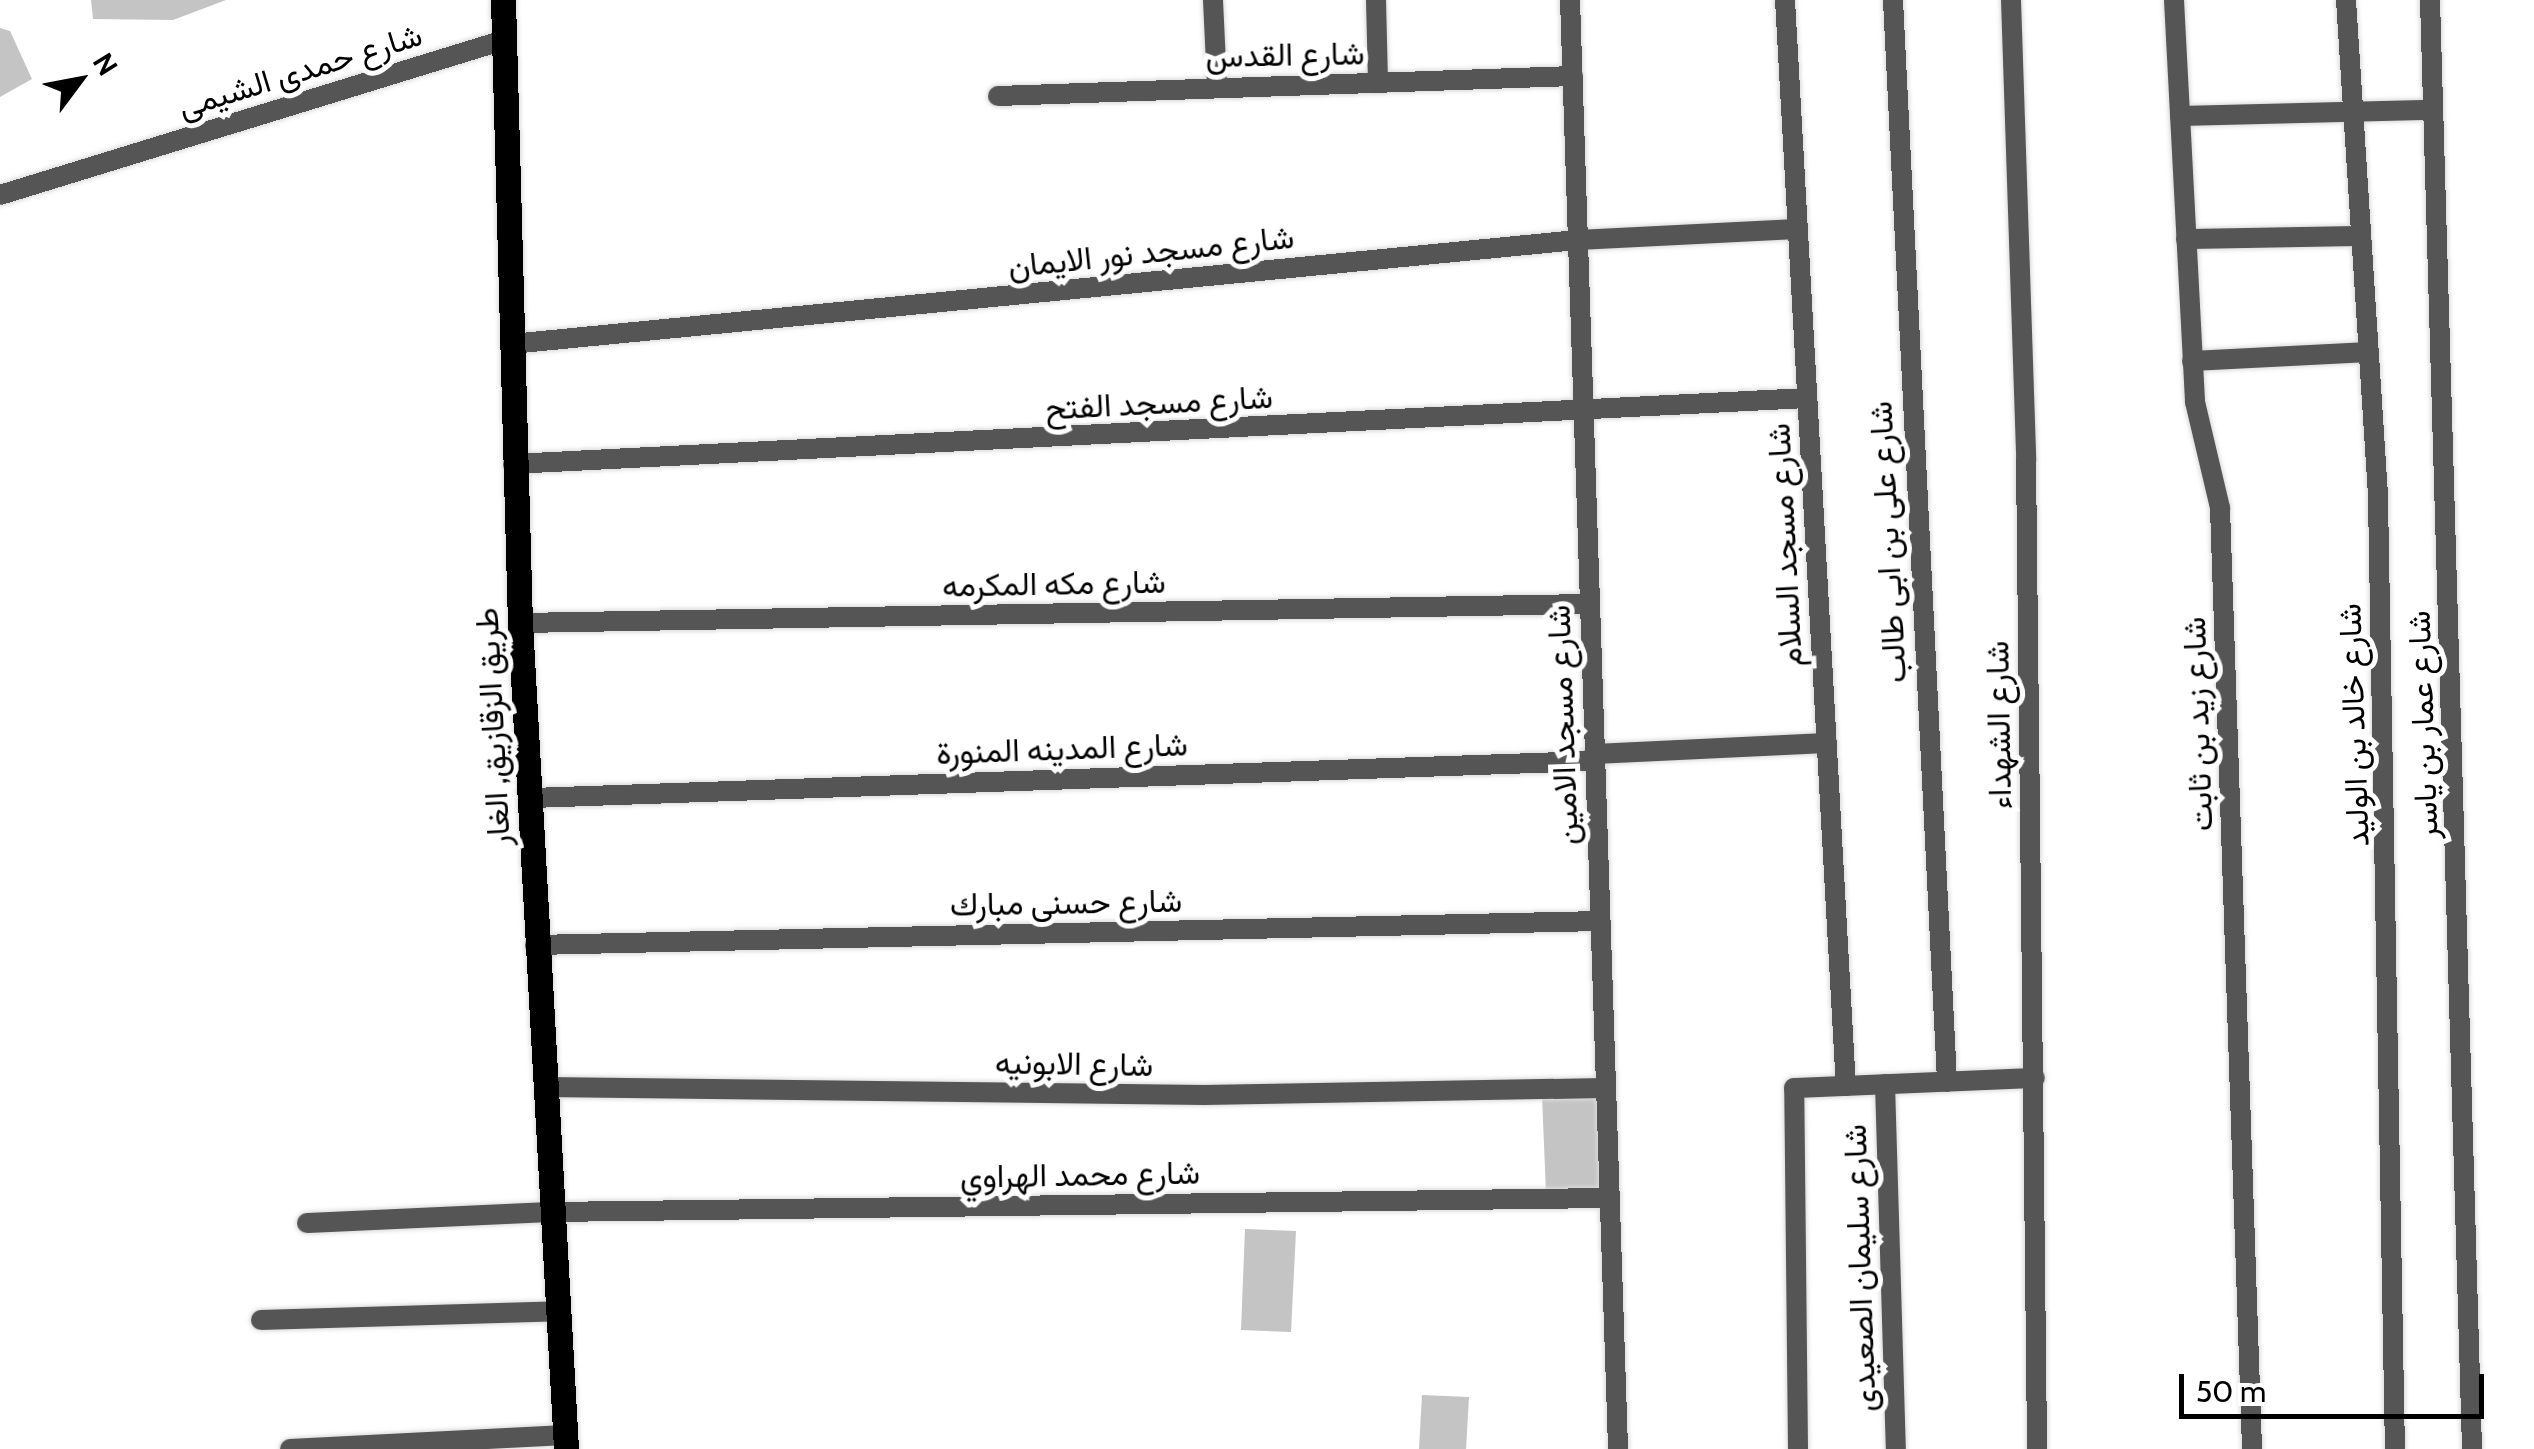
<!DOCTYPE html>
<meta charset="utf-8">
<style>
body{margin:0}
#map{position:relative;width:2534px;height:1449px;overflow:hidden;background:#fff;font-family:Cabin,Vazirmatn,sans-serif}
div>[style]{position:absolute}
.building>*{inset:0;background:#c4c4c4}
.roads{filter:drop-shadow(0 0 2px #dbdbdb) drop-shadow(0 0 2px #dbdbdb)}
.street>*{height:20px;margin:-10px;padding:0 10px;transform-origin:10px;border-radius:10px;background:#555}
.primary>*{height:25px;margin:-12.5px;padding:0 12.5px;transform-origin:12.5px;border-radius:12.5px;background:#000}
span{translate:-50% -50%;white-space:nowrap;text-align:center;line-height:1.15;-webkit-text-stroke:10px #fff;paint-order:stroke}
.street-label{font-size:32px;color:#000}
.north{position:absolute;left:30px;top:30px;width:100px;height:100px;-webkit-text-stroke:8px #fff;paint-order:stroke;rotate:58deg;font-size:28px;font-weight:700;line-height:40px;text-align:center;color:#000}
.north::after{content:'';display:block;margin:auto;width:35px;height:45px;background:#000;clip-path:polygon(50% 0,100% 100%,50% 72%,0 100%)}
.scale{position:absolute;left:2179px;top:1374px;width:305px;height:45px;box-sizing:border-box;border:5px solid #000;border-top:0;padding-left:12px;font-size:30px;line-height:35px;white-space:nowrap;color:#000;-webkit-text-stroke:8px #fff;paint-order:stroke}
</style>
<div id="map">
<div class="building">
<div style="clip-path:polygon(91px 0,226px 0,173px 20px,93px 19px)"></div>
<div style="clip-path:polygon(0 28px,10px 31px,32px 79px,0 97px)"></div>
<div style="clip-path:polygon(1598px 1094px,1601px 1191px,1546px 1193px,1542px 1096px)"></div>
<div style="clip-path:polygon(1245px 1229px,1296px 1231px,1291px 1332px,1241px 1330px)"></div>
<div style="clip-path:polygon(1422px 1395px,1469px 1397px,1466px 1449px,1419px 1449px)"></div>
</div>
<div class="roads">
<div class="street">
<div style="left:1213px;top:0;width:85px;rotate:87.3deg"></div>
<div style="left:1376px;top:0;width:83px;rotate:88.6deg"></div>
<div style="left:1570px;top:0;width:1450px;rotate:88.1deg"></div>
<div style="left:1785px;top:0;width:1088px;rotate:86.79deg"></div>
<div style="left:1893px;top:0;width:1083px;rotate:87.14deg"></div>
<div style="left:2011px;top:0;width:459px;rotate:88.1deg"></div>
<div style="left:2026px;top:459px;width:990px;rotate:89.36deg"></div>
<div style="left:2174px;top:0;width:403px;rotate:87deg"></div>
<div style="left:2195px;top:402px;width:109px;rotate:76.7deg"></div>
<div style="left:2220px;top:508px;width:942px;rotate:88.05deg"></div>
<div style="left:2346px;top:0;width:499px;rotate:86.3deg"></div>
<div style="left:2378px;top:498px;width:951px;rotate:88.98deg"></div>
<div style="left:2430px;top:0;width:1450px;rotate:88.34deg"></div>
<div style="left:998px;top:96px;width:575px;rotate:-1.99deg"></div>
<div style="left:2180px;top:116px;width:253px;rotate:-1.4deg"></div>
<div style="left:0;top:195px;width:527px;rotate:-17.09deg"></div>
<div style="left:2186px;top:239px;width:175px;rotate:-1deg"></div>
<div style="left:511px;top:344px;width:1072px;rotate:-5.57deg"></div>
<div style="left:1578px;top:240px;width:219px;rotate:-2.9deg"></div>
<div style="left:2192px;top:361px;width:177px;rotate:-2.9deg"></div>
<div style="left:513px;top:464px;width:1296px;rotate:-2.92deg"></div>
<div style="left:520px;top:623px;width:1069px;rotate:-1.02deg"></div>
<div style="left:1594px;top:754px;width:233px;rotate:-2.7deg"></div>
<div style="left:532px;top:798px;width:1063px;rotate:-2deg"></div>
<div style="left:535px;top:945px;width:1064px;rotate:-1.29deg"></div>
<div style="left:1885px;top:1084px;width:365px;rotate:88.3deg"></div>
<div style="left:544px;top:1087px;width:660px;rotate:0.69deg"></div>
<div style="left:1204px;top:1095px;width:400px;rotate:-1deg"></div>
<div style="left:307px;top:1223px;width:244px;rotate:-2.6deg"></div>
<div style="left:551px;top:1212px;width:1057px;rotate:-0.76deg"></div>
<div style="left:261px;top:1320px;width:297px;rotate:-1.7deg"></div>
<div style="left:290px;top:1449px;width:276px;rotate:-2.9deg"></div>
<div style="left:1798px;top:1449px;width:361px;rotate:-90.6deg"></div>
<div style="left:1794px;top:1088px;width:241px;rotate:-2.4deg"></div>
</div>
<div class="primary">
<div style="left:503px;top:0;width:623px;rotate:88.44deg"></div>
<div style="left:520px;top:623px;width:827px;rotate:86.81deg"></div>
</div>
</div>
<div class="street-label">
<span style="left:1285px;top:55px;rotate:-1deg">شارع القدس</span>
<span style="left:300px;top:71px;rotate:-17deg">شارع حمدى الشيمى</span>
<span style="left:1151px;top:252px;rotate:-6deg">شارع مسجد نور الايمان</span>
<span style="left:1159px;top:403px;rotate:-3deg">شارع مسجد الفتح</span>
<span style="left:1888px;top:542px;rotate:-93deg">شارع على بن ابى طالب</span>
<span style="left:1785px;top:545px;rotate:-93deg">شارع مسجد السلام</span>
<span style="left:1054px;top:584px;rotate:-1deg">شارع مكه المكرمه</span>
<span style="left:2198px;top:724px;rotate:-92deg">شارع زيد بن ثابت</span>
<span style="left:1563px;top:725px;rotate:-92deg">شارع مسجد الامين</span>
<span style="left:1999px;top:725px;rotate:-91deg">شارع الشهداء</span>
<span style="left:2354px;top:725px;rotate:-92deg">شارع خالد بن الوليد</span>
<span style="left:2423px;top:725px;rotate:-92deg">شارع عمار بن ياسر</span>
<span style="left:493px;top:727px;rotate:-93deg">طريق الزقازيق, الغار</span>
<span style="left:1062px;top:749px;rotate:-2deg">شارع المدينه المنورة</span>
<span style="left:1066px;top:903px;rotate:-1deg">شارع حسنى مبارك</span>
<span style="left:1074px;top:1064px;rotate:1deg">شارع الابونيه</span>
<span style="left:1080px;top:1175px;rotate:-1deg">شارع محمد الهراوي</span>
<span style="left:1860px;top:1268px;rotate:-92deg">شارع سليمان الصعيدى</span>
</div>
<div class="north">N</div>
<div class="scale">50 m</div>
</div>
